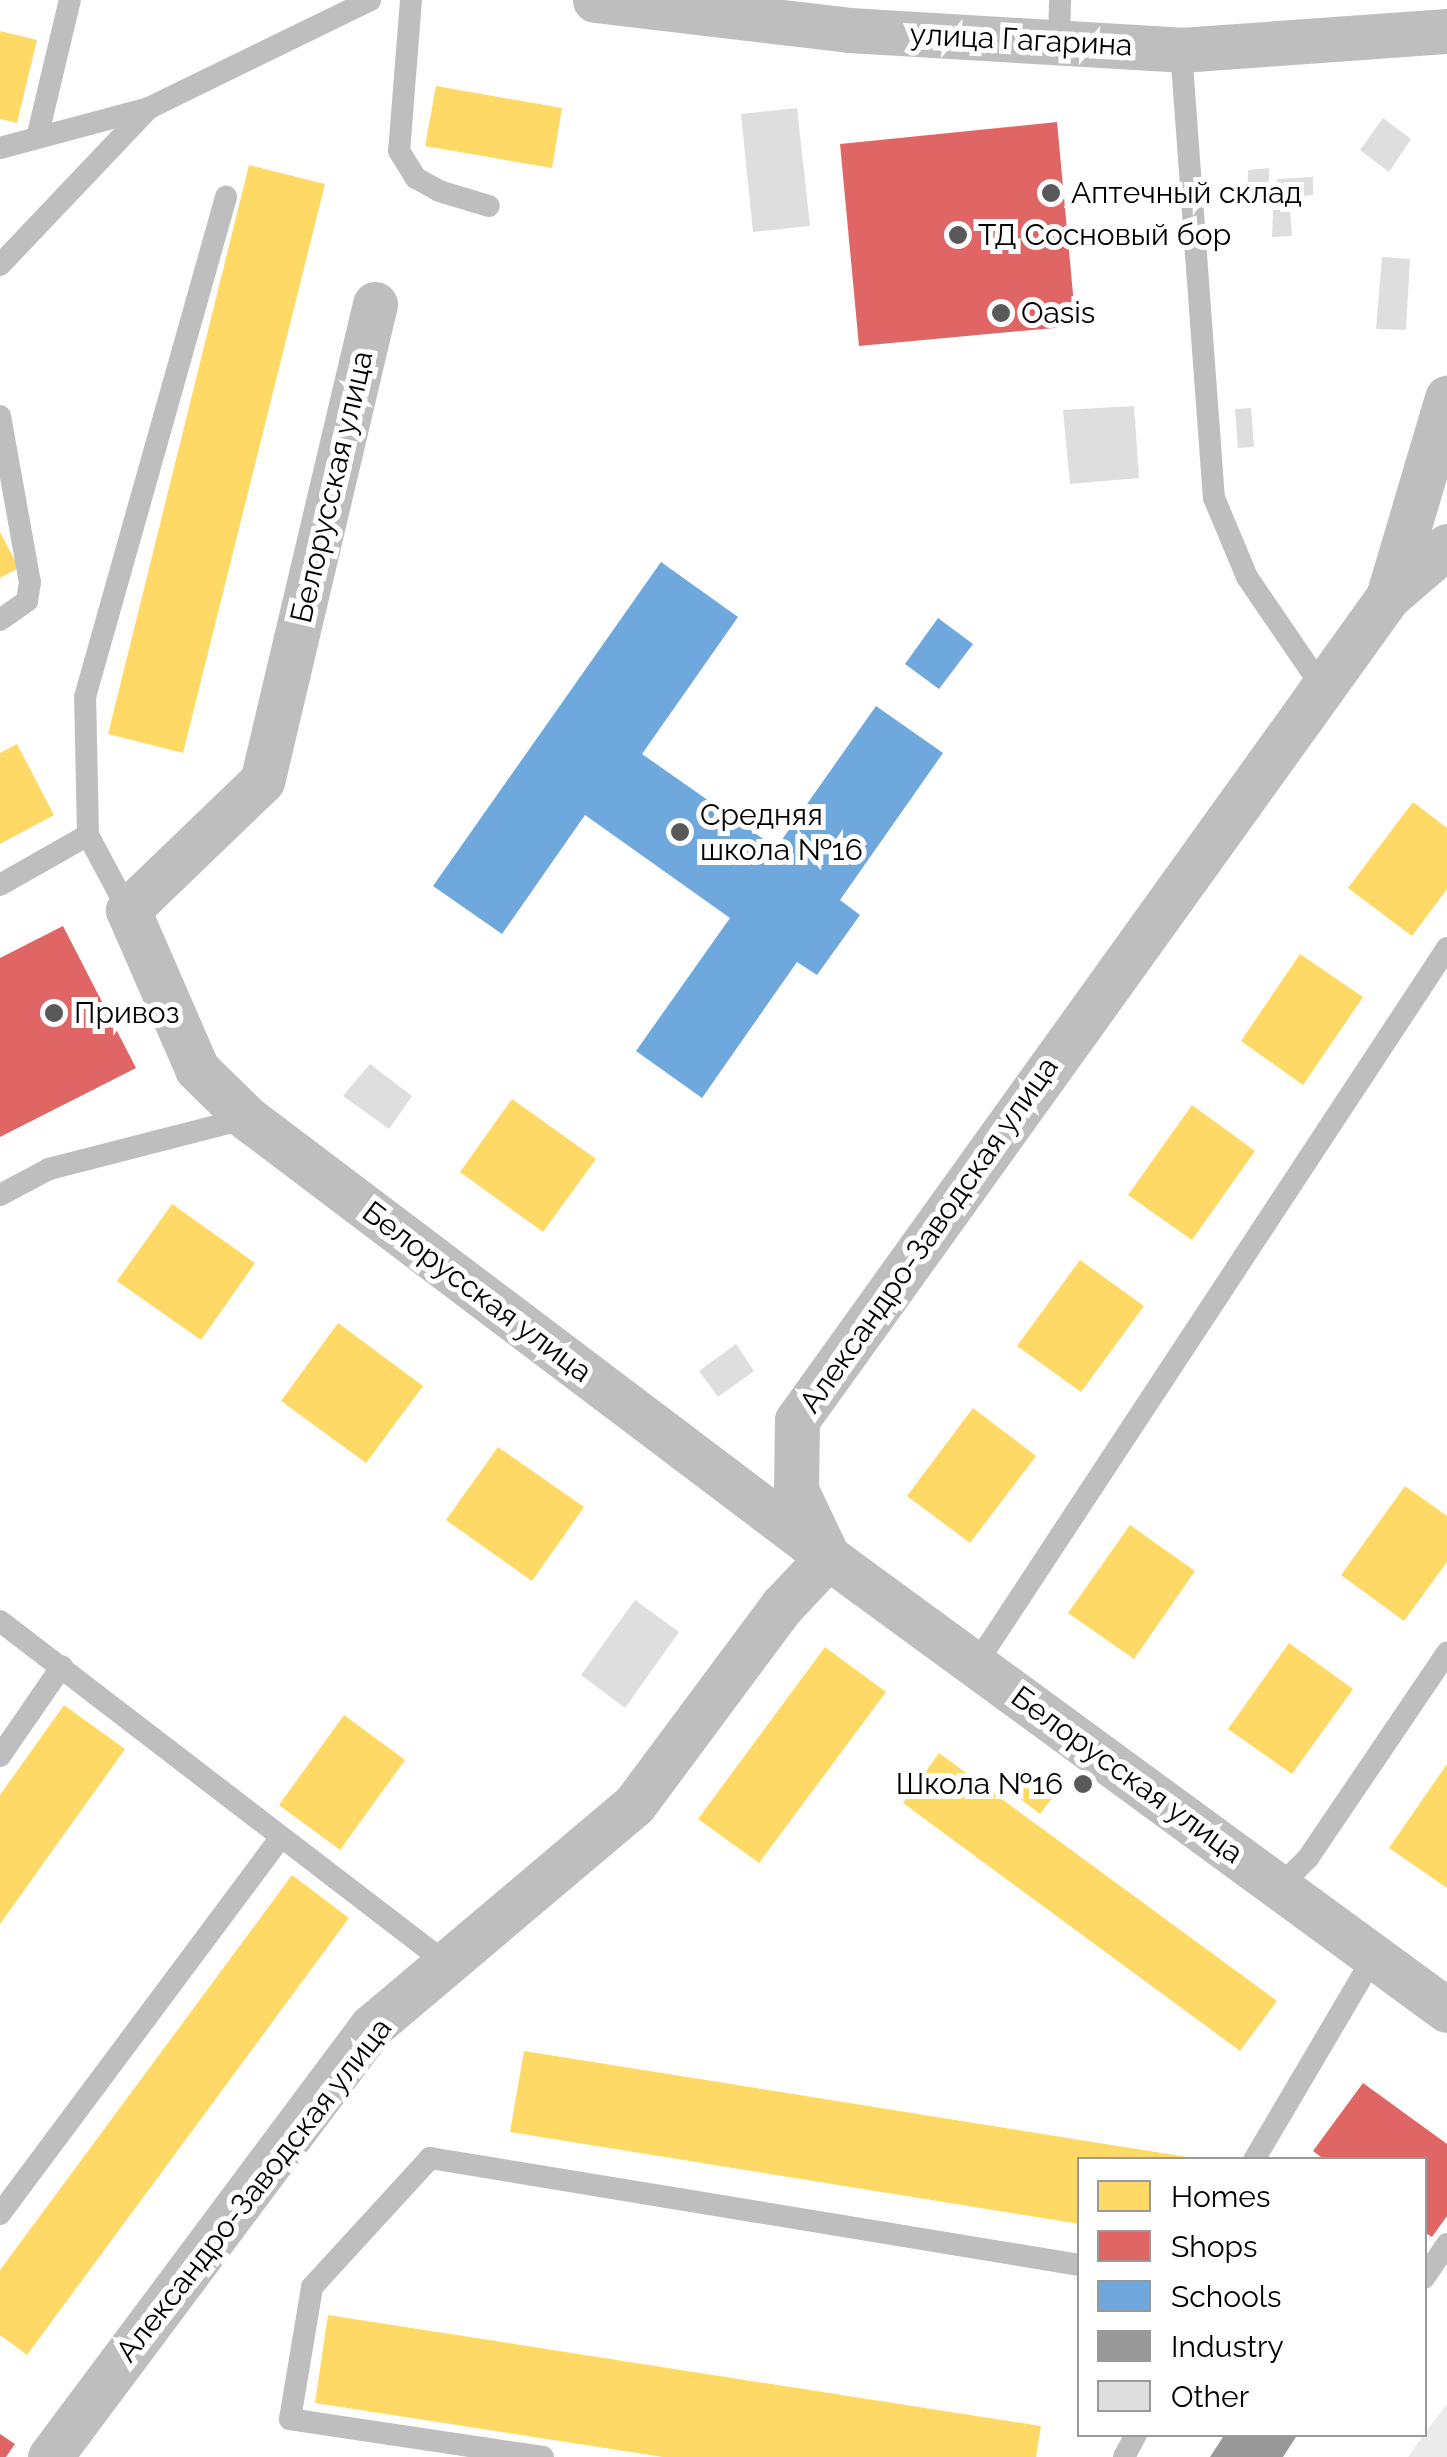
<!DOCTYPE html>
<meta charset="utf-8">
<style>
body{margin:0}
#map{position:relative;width:1447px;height:2457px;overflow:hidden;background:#fff;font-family:Raleway,sans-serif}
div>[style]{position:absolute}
.green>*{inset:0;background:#ebebeb}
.homes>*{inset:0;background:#ffd966}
.shops>*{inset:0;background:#e06666}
.schools>*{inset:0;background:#6fa8dc}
.industry>*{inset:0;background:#999}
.building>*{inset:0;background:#dedede}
.lane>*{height:22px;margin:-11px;padding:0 11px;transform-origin:11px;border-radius:11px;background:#bebebe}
.street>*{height:45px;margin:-22.5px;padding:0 22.5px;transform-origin:22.5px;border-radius:22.5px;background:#bebebe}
.dots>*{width:28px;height:28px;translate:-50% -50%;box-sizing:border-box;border:5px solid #fff;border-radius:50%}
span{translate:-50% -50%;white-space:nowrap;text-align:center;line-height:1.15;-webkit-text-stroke:10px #fff;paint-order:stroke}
.street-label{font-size:30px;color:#000}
.poi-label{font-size:30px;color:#000}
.left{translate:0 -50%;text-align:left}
.right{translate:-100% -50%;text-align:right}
.legend{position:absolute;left:1077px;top:2157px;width:350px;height:280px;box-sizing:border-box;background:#fff;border:2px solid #999;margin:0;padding:12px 18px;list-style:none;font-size:30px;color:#000}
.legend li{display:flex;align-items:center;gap:20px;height:50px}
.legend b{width:50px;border:2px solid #999}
</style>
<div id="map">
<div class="green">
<div style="clip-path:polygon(1447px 2404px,1447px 2457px,1408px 2457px,1424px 2434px)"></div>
</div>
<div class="homes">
<div style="clip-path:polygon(0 31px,37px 40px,17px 123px,0 119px)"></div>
<div style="clip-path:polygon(436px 86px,562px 108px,552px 168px,425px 146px)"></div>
<div style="clip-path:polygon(249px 165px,325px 184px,183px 753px,108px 734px)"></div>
<div style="clip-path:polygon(0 532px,19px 568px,0 578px)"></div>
<div style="clip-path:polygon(17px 744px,54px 815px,0 844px,0 753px)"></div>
<div style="clip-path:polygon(1413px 802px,1447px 828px,1447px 889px,1412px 936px,1348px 888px)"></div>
<div style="clip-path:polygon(1300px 954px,1363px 997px,1303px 1085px,1241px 1041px)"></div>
<div style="clip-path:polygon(512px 1099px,596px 1159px,543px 1232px,460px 1172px)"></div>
<div style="clip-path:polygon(1192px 1105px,1255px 1151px,1192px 1240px,1128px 1195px)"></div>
<div style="clip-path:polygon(172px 1204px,255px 1263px,201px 1340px,117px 1281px)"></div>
<div style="clip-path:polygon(1080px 1260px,1144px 1306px,1081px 1392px,1017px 1346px)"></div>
<div style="clip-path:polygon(338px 1323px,423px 1386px,366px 1463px,281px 1401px)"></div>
<div style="clip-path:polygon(973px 1408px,1036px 1456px,970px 1543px,907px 1496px)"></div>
<div style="clip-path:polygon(498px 1447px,584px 1507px,532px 1581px,446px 1520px)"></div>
<div style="clip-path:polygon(1405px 1486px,1447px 1516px,1447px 1562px,1404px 1621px,1341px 1575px)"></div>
<div style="clip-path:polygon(1130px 1525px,1195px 1571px,1134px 1659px,1068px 1613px)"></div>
<div style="clip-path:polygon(1289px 1643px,1353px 1689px,1292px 1774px,1228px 1729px)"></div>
<div style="clip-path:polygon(825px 1647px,886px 1692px,759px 1863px,698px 1819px)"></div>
<div style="clip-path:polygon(64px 1705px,125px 1749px,0 1924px,0 1795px)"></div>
<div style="clip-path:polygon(344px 1715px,405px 1760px,340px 1850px,279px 1805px)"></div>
<div style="clip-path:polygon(939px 1753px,1277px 2001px,1240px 2051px,903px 1803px)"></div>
<div style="clip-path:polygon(1447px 1764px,1447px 1888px,1389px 1848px)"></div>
<div style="clip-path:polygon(1025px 1775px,1053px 1797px,1040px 1814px,1011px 1792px)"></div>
<div style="clip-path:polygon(292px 1875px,349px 1918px,27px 2355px,0 2335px,0 2270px)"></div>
<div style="clip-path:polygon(524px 2051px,1187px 2157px,1186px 2160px,1080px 2160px,1080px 2224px,510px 2132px)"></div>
<div style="clip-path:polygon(328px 2315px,1041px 2426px,1036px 2457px,663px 2457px,315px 2403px)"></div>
</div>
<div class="shops">
<div style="clip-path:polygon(1057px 122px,1076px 326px,859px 346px,840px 144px)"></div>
<div style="clip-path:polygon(63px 926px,136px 1068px,0 1137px,0 958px)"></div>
<div style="clip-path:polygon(1363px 2083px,1447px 2144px,1447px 2216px,1432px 2237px,1424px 2232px,1424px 2160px,1325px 2160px,1313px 2151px)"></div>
<div style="clip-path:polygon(0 2434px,15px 2444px,6px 2457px,0 2457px)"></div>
</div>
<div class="schools">
<div style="clip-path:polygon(661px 562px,738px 617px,642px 754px,776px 848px,876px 706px,943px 753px,840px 900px,860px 915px,817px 975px,797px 962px,702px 1098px,636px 1051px,730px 918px,585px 815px,502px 934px,433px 886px)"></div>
<div style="clip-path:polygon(938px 618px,973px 644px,939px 689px,905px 664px)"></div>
</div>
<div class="industry">
<div style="clip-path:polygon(1225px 2434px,1298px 2434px,1283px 2457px,1210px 2457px)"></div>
</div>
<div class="building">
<div style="clip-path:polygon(797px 108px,810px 226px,753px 232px,741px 114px)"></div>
<div style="clip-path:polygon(1383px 118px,1411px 139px,1389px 172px,1360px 150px)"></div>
<div style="clip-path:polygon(1269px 168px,1269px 202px,1247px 203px,1248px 170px)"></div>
<div style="clip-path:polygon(1313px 177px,1313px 195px,1278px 198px,1277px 179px)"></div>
<div style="clip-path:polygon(1290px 209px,1292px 236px,1272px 237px,1273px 210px)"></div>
<div style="clip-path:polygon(1382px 257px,1410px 259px,1406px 330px,1376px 329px)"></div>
<div style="clip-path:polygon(1134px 406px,1139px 478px,1070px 484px,1063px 410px)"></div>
<div style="clip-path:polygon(1251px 408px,1254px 447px,1238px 448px,1235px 409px)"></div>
<div style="clip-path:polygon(370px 1064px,412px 1096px,389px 1129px,343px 1096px)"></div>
<div style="clip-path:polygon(736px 1344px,754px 1371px,718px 1397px,699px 1371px)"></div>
<div style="clip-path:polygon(635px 1600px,679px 1632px,625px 1708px,581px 1675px)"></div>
</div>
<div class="lane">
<div style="left:411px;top:0;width:151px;rotate:94.5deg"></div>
<div style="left:399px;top:151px;width:32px;rotate:58deg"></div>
<div style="left:416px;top:178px;width:26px;rotate:29deg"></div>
<div style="left:439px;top:191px;width:52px;rotate:16.7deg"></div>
<div style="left:1059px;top:42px;width:42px;rotate:-88.6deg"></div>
<div style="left:1181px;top:50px;width:449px;rotate:85.8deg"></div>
<div style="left:1214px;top:498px;width:86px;rotate:67.3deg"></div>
<div style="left:1247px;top:577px;width:133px;rotate:55.7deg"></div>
<div style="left:37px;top:138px;width:142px;rotate:-76.6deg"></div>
<div style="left:0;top:148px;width:154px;rotate:-15deg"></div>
<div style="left:149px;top:108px;width:246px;rotate:-26deg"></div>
<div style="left:0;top:265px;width:216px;rotate:-46.5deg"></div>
<div style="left:0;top:416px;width:169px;rotate:79.8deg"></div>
<div style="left:30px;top:582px;width:19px;rotate:99deg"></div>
<div style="left:27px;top:601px;width:33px;rotate:145deg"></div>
<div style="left:0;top:885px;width:101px;rotate:-29.6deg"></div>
<div style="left:128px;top:910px;width:85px;rotate:-118.1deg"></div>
<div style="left:88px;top:835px;width:138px;rotate:-91.2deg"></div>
<div style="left:85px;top:697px;width:520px;rotate:-74.25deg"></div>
<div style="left:0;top:1195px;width:55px;rotate:-28deg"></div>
<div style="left:49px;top:1169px;width:204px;rotate:-14.4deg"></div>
<div style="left:0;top:1621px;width:562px;rotate:37.48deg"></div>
<div style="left:976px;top:1664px;width:857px;rotate:-56.66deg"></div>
<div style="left:0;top:1756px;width:109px;rotate:-55.4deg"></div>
<div style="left:1280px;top:1886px;width:40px;rotate:-45deg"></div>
<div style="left:1308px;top:1858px;width:248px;rotate:-55.9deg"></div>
<div style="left:1254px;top:2160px;width:234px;rotate:-59.5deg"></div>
<div style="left:0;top:2214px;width:470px;rotate:-53.3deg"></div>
<div style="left:1424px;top:2278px;width:41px;rotate:-55.9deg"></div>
<div style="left:543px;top:2457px;width:256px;rotate:-171.5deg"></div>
<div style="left:290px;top:2419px;width:134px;rotate:-80.5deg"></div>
<div style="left:312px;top:2287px;width:175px;rotate:-47.5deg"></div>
<div style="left:430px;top:2158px;width:659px;rotate:9.35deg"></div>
<div style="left:1124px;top:2457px;width:26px;rotate:-62deg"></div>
</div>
<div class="street">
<div style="left:595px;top:0;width:256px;rotate:6.7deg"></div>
<div style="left:849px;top:30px;width:333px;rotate:3.4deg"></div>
<div style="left:1181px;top:50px;width:267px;rotate:-4.1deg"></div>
<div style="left:375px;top:304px;width:490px;rotate:103.3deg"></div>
<div style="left:262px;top:781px;width:186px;rotate:136.1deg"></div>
<div style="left:128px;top:910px;width:173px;rotate:66.5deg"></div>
<div style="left:197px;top:1069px;width:70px;rotate:44.4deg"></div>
<div style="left:247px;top:1118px;width:728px;rotate:37.07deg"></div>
<div style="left:828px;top:1557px;width:767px;rotate:36.2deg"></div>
<div style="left:1388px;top:597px;width:208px;rotate:-73.5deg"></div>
<div style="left:825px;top:1551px;width:68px;rotate:-115.4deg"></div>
<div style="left:796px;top:1490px;width:70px;rotate:-89.2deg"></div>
<div style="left:797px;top:1420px;width:1013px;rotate:-54.32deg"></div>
<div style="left:1388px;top:597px;width:78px;rotate:-40.8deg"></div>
<div style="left:50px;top:2457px;width:537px;rotate:-53.26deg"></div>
<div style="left:371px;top:2027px;width:344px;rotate:-40.2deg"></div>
<div style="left:634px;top:1805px;width:248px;rotate:-53.4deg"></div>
<div style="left:782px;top:1606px;width:67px;rotate:-46.8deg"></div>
</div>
<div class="dots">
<div style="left:1051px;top:193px;background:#595959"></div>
<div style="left:958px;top:235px;background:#595959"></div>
<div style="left:1001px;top:313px;background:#595959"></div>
<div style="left:680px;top:832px;background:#595959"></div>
<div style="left:54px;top:1013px;background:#595959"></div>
<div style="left:1083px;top:1784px;background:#595959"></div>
</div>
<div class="street-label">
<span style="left:1021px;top:40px;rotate:3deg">улица Гагарина</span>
<span style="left:332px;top:487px;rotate:-77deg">Белорусская улица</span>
<span style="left:929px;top:1235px;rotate:-55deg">Александро-Заводская улица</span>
<span style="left:477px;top:1292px;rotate:37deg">Белорусская улица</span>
<span style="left:1127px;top:1775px;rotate:36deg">Белорусская улица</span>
<span style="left:254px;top:2190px;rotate:-52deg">Александро-Заводская улица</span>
</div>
<div class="poi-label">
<span class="left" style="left:1071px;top:193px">Аптечный склад</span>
<span class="left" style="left:978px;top:235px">ТД Сосновый бор</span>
<span class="left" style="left:1021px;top:313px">Oasis</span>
<span class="left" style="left:700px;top:832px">Средняя<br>школа №16</span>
<span class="left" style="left:74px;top:1013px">Привоз</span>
<span class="right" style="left:1063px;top:1784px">Школа №16</span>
</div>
<ul class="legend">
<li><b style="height:28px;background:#ffd966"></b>Homes</li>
<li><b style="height:28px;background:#e06666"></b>Shops</li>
<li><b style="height:28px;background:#6fa8dc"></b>Schools</li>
<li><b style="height:28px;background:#999"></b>Industry</li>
<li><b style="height:28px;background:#dedede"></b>Other</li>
</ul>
</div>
